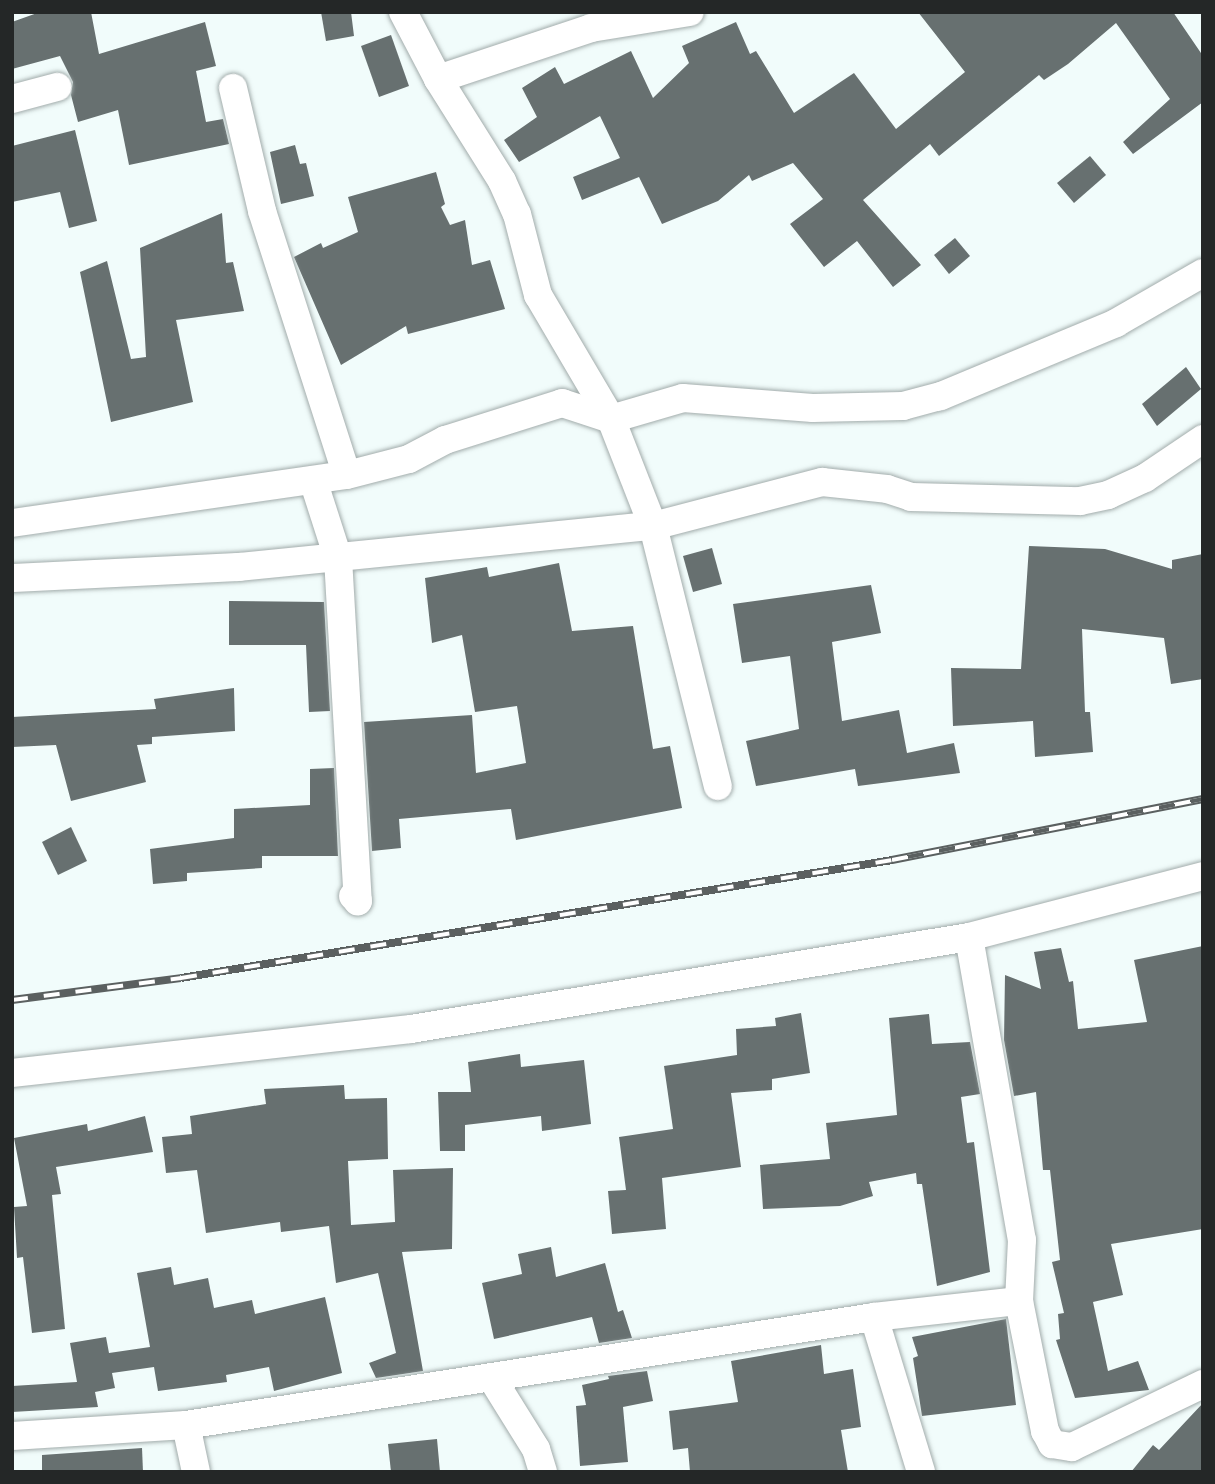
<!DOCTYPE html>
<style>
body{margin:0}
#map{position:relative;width:1215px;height:1484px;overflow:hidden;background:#f1fcfb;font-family:Inter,sans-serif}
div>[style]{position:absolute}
.building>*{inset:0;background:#677070}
.roads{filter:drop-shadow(0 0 2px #a2acab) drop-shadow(0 0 2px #a2acab)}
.street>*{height:28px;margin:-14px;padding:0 14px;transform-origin:14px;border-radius:14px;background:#fff}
.rail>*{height:8px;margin-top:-4px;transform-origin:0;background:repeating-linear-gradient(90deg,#fff 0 16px,#5b6060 0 32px);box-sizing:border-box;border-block:2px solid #5b6060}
span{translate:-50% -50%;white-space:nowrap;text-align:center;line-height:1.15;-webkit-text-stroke:7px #fff;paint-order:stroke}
.frame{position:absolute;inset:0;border:14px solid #242727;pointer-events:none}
</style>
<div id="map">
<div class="building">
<div style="clip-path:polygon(40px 12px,91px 12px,99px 54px,205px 22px,216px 66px,196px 71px,206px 122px,223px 119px,229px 144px,129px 165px,118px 110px,78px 122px,71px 95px,73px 82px,60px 56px,12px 69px,12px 22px)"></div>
<div style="clip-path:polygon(321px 12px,351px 12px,354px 36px,326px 41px)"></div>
<div style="clip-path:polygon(918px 12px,1173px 12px,1203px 56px,1203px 102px,1133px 154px,1123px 142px,1170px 99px,1116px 23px,1068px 64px,1044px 80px,1039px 75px,939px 156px,930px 144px,863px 200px,921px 265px,893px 287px,857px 241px,824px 267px,790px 224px,823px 199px,793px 163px,752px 181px,749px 175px,718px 201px,662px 224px,639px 177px,582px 200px,573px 177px,620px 158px,600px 116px,519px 162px,504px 140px,537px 117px,522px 88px,555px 67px,564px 84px,631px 51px,653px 98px,689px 63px,682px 46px,736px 22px,750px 54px,756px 51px,794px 113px,854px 73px,896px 129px,965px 72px)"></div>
<div style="clip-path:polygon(391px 35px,409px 86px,379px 97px,361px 46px)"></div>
<div style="clip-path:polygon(75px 130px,97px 221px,69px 228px,60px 192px,12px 202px,12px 146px)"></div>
<div style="clip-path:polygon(295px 145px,300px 164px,306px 163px,314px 196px,281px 204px,270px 152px)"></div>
<div style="clip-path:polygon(1090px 156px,1106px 175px,1074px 203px,1057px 183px)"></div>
<div style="clip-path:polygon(436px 172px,445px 204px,441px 207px,450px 225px,465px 220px,472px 265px,490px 260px,505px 309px,408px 334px,406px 326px,341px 365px,294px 257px,321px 243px,323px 248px,358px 232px,348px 197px)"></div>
<div style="clip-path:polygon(222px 213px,226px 263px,233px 262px,244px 311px,176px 320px,193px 402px,111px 422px,80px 272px,107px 261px,131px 359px,146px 357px,140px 248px)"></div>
<div style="clip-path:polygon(955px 238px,970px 256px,949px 274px,934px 255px)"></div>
<div style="clip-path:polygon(1186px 367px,1201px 389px,1157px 426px,1142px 404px)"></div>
<div style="clip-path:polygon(1029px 546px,1105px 549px,1172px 569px,1172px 560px,1203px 554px,1203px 679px,1171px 684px,1164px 638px,1082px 629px,1085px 712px,1090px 712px,1093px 752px,1035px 757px,1033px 721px,953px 726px,951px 668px,1021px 669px)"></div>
<div style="clip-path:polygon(712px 548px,722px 584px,693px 592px,683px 556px)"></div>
<div style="clip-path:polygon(559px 563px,572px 631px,633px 626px,653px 749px,670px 746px,682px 808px,516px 840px,511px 809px,399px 819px,401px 848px,372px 851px,364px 722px,472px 715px,476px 773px,526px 763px,517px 706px,475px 712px,462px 635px,432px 643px,425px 578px,487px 567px,489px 577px)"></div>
<div style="clip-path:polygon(871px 585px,881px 633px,832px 642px,842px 721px,899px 710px,907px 753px,954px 743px,960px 773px,858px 786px,855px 769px,756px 786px,746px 741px,799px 729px,790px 656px,742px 663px,733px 604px)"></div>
<div style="clip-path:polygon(229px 601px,324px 602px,330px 711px,309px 712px,306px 645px,229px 645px)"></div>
<div style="clip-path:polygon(234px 688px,235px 731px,152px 737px,152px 744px,137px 745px,146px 782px,71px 801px,56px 745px,12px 747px,12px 717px,156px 709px,154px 699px)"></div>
<div style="clip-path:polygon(334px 768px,338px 856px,262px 856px,262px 868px,187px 873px,187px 881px,153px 884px,150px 849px,234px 838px,234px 809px,310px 805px,310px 769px)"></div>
<div style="clip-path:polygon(71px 827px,87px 861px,58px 875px,42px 842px)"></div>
<div style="clip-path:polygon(1203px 946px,1203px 1229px,1111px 1244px,1123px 1295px,1093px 1302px,1108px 1371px,1138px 1361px,1149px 1390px,1075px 1398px,1056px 1340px,1060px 1339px,1058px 1314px,1064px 1313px,1052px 1262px,1060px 1260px,1050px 1170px,1043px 1170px,1036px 1092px,1014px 1096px,1004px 1040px,1005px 975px,1041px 989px,1034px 952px,1061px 948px,1069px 982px,1073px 981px,1078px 1029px,1147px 1022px,1134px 960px)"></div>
<div style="clip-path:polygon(801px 1013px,810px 1073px,772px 1079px,772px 1090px,731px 1093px,741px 1167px,662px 1178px,666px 1229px,612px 1234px,608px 1191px,626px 1190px,619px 1137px,673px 1129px,664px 1066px,737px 1055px,736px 1029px,776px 1026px,775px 1018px)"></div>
<div style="clip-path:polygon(929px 1014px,932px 1044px,970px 1042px,980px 1094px,961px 1097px,967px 1143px,974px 1142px,990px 1272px,937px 1286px,922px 1184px,917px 1184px,916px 1173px,869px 1182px,873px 1196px,840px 1206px,763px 1209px,760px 1165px,830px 1159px,826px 1123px,897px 1115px,889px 1018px)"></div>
<div style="clip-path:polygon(520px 1054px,521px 1067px,584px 1060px,591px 1124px,542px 1131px,541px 1116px,465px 1125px,465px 1151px,440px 1151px,438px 1092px,471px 1092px,468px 1062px)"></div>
<div style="clip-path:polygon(344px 1085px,345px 1099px,387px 1098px,388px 1159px,348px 1161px,351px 1225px,395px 1222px,393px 1170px,453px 1168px,452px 1249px,402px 1252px,423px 1371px,376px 1378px,369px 1363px,396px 1353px,378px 1273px,336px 1283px,329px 1226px,281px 1232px,280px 1222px,206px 1233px,197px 1170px,166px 1173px,162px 1137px,192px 1134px,190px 1116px,266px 1104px,264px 1089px)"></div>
<div style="clip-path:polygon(145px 1116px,153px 1152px,56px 1167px,61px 1194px,52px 1195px,65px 1329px,32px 1333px,23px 1257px,17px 1258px,14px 1207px,27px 1206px,14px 1138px,87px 1124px,88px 1131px)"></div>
<div style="clip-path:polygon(551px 1247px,556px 1277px,605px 1263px,618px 1312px,623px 1310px,632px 1338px,599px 1343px,592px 1317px,494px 1339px,482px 1283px,522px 1274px,518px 1254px)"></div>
<div style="clip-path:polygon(171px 1267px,174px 1285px,208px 1278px,214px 1308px,252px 1300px,255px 1314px,325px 1297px,342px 1373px,274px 1391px,269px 1367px,226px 1375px,227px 1382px,158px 1391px,154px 1367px,112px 1373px,115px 1388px,95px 1392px,98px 1407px,12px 1412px,12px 1386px,77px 1382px,70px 1343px,106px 1337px,109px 1353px,150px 1347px,137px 1273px)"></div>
<div style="clip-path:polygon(1006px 1319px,1016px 1405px,922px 1416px,913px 1358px,918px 1356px,912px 1337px)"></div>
<div style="clip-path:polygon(821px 1345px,824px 1374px,853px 1369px,861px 1427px,841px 1430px,848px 1472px,690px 1472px,688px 1448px,673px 1450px,669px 1411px,738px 1402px,731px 1361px)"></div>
<div style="clip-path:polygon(647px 1371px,653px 1401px,623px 1407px,628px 1462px,580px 1466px,576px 1406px,586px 1405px,582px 1385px,609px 1379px,608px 1376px)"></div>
<div style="clip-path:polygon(1203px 1403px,1203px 1472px,1131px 1472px,1153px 1445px,1159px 1450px)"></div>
<div style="clip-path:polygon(437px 1439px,440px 1472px,391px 1472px,388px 1444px)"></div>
<div style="clip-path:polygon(142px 1448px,143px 1472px,42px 1472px,42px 1455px)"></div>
</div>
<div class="roads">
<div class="street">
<div style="left:403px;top:12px;width:76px;rotate:62.4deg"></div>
<div style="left:438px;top:79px;width:120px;rotate:57.9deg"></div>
<div style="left:502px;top:181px;width:36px;rotate:66deg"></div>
<div style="left:517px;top:214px;width:84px;rotate:75.5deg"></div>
<div style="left:538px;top:295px;width:144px;rotate:59.5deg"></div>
<div style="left:611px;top:419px;width:115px;rotate:68.6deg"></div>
<div style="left:653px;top:526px;width:268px;rotate:76deg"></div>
<div style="left:438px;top:79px;width:161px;rotate:-18.4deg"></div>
<div style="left:591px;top:28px;width:100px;rotate:-9.2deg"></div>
<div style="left:233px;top:88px;width:126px;rotate:76.7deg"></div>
<div style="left:262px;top:211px;width:277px;rotate:72.2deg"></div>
<div style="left:12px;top:99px;width:47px;rotate:-14.9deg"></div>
<div style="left:313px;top:480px;width:82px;rotate:72.2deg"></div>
<div style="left:338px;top:558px;width:344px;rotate:86.7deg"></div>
<div style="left:358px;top:901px;width:7px;rotate:-135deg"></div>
<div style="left:12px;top:523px;width:338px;rotate:-8.2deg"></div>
<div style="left:347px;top:475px;width:64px;rotate:-14.5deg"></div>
<div style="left:409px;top:459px;width:41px;rotate:-27.8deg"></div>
<div style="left:445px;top:440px;width:123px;rotate:-17.5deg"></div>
<div style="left:562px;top:403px;width:52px;rotate:18.1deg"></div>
<div style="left:611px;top:419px;width:75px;rotate:-16.3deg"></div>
<div style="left:683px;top:398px;width:130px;rotate:4.4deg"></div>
<div style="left:813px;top:408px;width:90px;rotate:-1.3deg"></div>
<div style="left:903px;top:406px;width:39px;rotate:-15deg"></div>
<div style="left:941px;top:396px;width:190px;rotate:-22.6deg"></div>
<div style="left:1116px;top:323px;width:100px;rotate:-29.9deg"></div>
<div style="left:12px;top:578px;width:227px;rotate:-2.8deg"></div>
<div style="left:239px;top:567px;width:416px;rotate:-5.7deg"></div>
<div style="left:653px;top:526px;width:175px;rotate:-14.6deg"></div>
<div style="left:822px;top:482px;width:65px;rotate:6.1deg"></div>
<div style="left:887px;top:489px;width:25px;rotate:18deg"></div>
<div style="left:911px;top:497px;width:169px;rotate:1.4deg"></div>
<div style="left:1080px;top:501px;width:29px;rotate:-12deg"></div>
<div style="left:1108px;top:495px;width:41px;rotate:-24.7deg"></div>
<div style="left:1145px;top:478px;width:70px;rotate:-33.9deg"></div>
<div style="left:969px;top:937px;width:308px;rotate:80.1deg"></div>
<div style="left:1022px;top:1240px;width:61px;rotate:92.8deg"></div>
<div style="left:1019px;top:1301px;width:133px;rotate:78.7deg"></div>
<div style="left:1045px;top:1431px;width:15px;rotate:62deg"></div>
<div style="left:1052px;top:1444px;width:20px;rotate:9deg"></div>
<div style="left:1072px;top:1447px;width:145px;rotate:-25.7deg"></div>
<div style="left:12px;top:1073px;width:401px;rotate:-6.3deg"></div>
<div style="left:411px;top:1029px;width:566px;rotate:-9.36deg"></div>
<div style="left:969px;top:937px;width:242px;rotate:-14.6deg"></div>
<div style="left:874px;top:1317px;width:162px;rotate:73.1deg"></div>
<div style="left:493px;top:1380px;width:81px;rotate:58.1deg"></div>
<div style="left:536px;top:1449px;width:24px;rotate:73deg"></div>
<div style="left:186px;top:1425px;width:48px;rotate:78deg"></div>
<div style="left:12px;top:1436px;width:174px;rotate:-3.6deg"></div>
<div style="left:186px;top:1425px;width:696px;rotate:-8.92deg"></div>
<div style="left:874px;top:1317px;width:146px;rotate:-6.3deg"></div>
</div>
</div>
<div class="rail">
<div style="left:12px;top:1000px;width:170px;rotate:-7.4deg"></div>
<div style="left:181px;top:978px;width:721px;rotate:-9.42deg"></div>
<div style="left:892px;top:860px;width:317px;rotate:-11.1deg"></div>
</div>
<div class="frame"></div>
</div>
